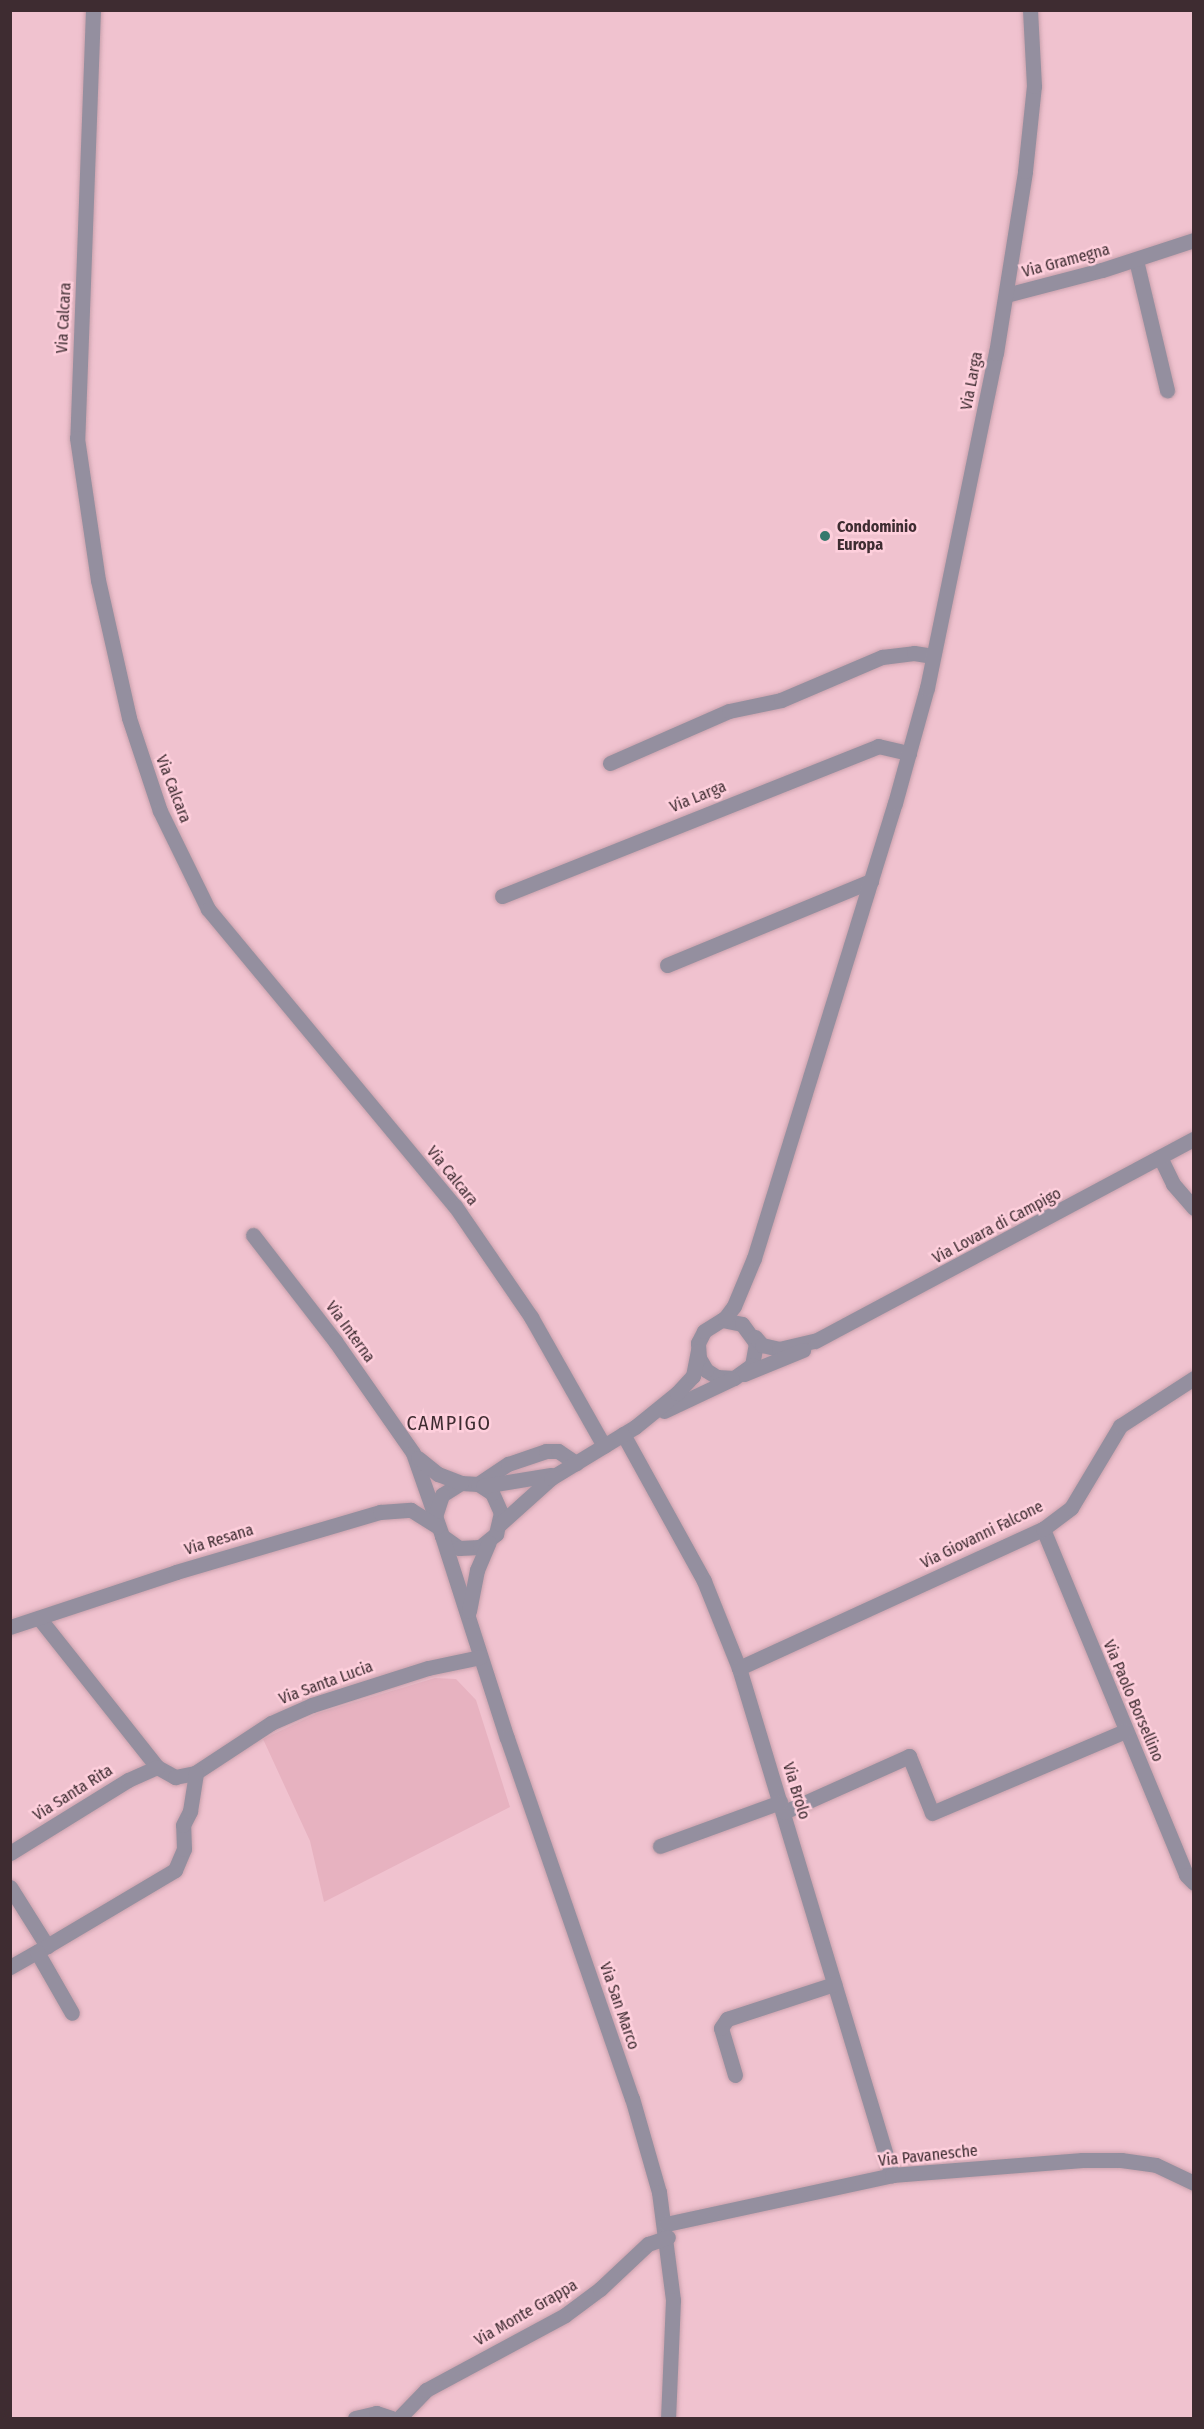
<!DOCTYPE html>
<style>
body{margin:0}
#map{position:relative;width:1204px;height:2429px;overflow:hidden;background:#f0c2cf;font-family:"Fira Sans Condensed",sans-serif}
div>[style]{position:absolute}
.built>*{inset:0;background:#e7b2c0}
.roads{filter:drop-shadow(0 0 2px #c9a1ac) drop-shadow(0 0 2px #c9a1ac)}
.minor>*{height:15px;margin:-7.5px;padding:0 7.5px;transform-origin:7.5px;border-radius:7.5px;background:#948f9f}
.dots>*{width:16px;height:16px;translate:-50% -50%;box-sizing:border-box;border:3px solid #fecfdc;border-radius:50%}
span{translate:-50% -50%;white-space:nowrap;text-align:center;line-height:1.15;-webkit-text-stroke:5px #fecfdc;paint-order:stroke}
.street-label{font-size:16px;color:#3e2c31}
.poi-label{font-size:16px;color:#3e2c31;font-weight:700}
.left{translate:0 -50%;text-align:left}
.quarter-label{font-size:20px;color:#3e2c31;letter-spacing:1.5px}
.frame{position:absolute;inset:0;border:12px solid #3e2c31;pointer-events:none}
</style>
<div id="map">
<div class="built">
<div style="clip-path:polygon(435px 1678px,456px 1679px,476px 1700px,510px 1807px,324px 1902px,310px 1841px,263px 1739px,318px 1713px)"></div>
</div>
<div class="roads">
<div class="minor">
<div style="left:93px;top:10px;width:428px;rotate:92.1deg"></div>
<div style="left:77px;top:438px;width:144px;rotate:81.6deg"></div>
<div style="left:98px;top:580px;width:141px;rotate:77.3deg"></div>
<div style="left:129px;top:718px;width:98px;rotate:71.6deg"></div>
<div style="left:160px;top:811px;width:109px;rotate:63.9deg"></div>
<div style="left:208px;top:909px;width:386px;rotate:50.3deg"></div>
<div style="left:455px;top:1206px;width:135px;rotate:55.6deg"></div>
<div style="left:531px;top:1317px;width:148px;rotate:60.5deg"></div>
<div style="left:1136px;top:260px;width:134px;rotate:76.6deg"></div>
<div style="left:1006px;top:295px;width:99px;rotate:-14.6deg"></div>
<div style="left:1102px;top:270px;width:97px;rotate:-18.1deg"></div>
<div style="left:610px;top:763px;width:130px;rotate:-23.6deg"></div>
<div style="left:729px;top:711px;width:53px;rotate:-11.9deg"></div>
<div style="left:781px;top:700px;width:110px;rotate:-23.1deg"></div>
<div style="left:882px;top:657px;width:32px;rotate:-7deg"></div>
<div style="left:914px;top:653px;width:19px;rotate:9deg"></div>
<div style="left:502px;top:896px;width:405px;rotate:-21.7deg"></div>
<div style="left:878px;top:746px;width:32px;rotate:13deg"></div>
<div style="left:667px;top:965px;width:221px;rotate:-22.4deg"></div>
<div style="left:1161px;top:1159px;width:28px;rotate:64deg"></div>
<div style="left:1173px;top:1184px;width:32px;rotate:49deg"></div>
<div style="left:253px;top:1235px;width:134px;rotate:52.3deg"></div>
<div style="left:335px;top:1341px;width:136px;rotate:55.1deg"></div>
<div style="left:413px;top:1453px;width:88px;rotate:70.7deg"></div>
<div style="left:442px;top:1536px;width:21px;rotate:35deg"></div>
<div style="left:459px;top:1548px;width:21px;rotate:-3deg"></div>
<div style="left:480px;top:1547px;width:21px;rotate:-39deg"></div>
<div style="left:496px;top:1534px;width:22px;rotate:-77deg"></div>
<div style="left:501px;top:1513px;width:22px;rotate:-114deg"></div>
<div style="left:492px;top:1493px;width:17px;rotate:-147deg"></div>
<div style="left:478px;top:1484px;width:17px;rotate:-177deg"></div>
<div style="left:461px;top:1483px;width:22px;rotate:148deg"></div>
<div style="left:442px;top:1495px;width:22px;rotate:108deg"></div>
<div style="left:722px;top:1320px;width:20px;rotate:11deg"></div>
<div style="left:742px;top:1324px;width:24px;rotate:54deg"></div>
<div style="left:756px;top:1343px;width:22px;rotate:100deg"></div>
<div style="left:752px;top:1365px;width:22px;rotate:144deg"></div>
<div style="left:734px;top:1378px;width:17px;rotate:-177deg"></div>
<div style="left:717px;top:1377px;width:13px;rotate:-148deg"></div>
<div style="left:706px;top:1370px;width:14px;rotate:-120deg"></div>
<div style="left:699px;top:1358px;width:15px;rotate:-94deg"></div>
<div style="left:698px;top:1343px;width:13px;rotate:-63deg"></div>
<div style="left:704px;top:1331px;width:25px;rotate:-32deg"></div>
<div style="left:725px;top:1318px;width:15px;rotate:-53deg"></div>
<div style="left:734px;top:1306px;width:52px;rotate:-67.4deg"></div>
<div style="left:754px;top:1258px;width:476px;rotate:-72.8deg"></div>
<div style="left:895px;top:803px;width:119px;rotate:-74.5deg"></div>
<div style="left:927px;top:688px;width:342px;rotate:-78.4deg"></div>
<div style="left:996px;top:353px;width:184px;rotate:-80.9deg"></div>
<div style="left:1025px;top:171px;width:85px;rotate:-84deg"></div>
<div style="left:1034px;top:86px;width:76px;rotate:-93deg"></div>
<div style="left:755px;top:1337px;width:11px;rotate:49deg"></div>
<div style="left:762px;top:1345px;width:17px;rotate:13deg"></div>
<div style="left:779px;top:1349px;width:37px;rotate:-13deg"></div>
<div style="left:815px;top:1341px;width:429px;rotate:-28.1deg"></div>
<div style="left:744px;top:1374px;width:64px;rotate:-22.1deg"></div>
<div style="left:664px;top:1411px;width:75px;rotate:-25.2deg"></div>
<div style="left:623px;top:1434px;width:168px;rotate:61.1deg"></div>
<div style="left:704px;top:1581px;width:94px;rotate:68.1deg"></div>
<div style="left:739px;top:1668px;width:530px;rotate:73.21deg"></div>
<div style="left:418px;top:1458px;width:26px;rotate:39deg"></div>
<div style="left:438px;top:1474px;width:25px;rotate:21deg"></div>
<div style="left:478px;top:1484px;width:36px;rotate:-34deg"></div>
<div style="left:508px;top:1464px;width:40px;rotate:-18.9deg"></div>
<div style="left:546px;top:1451px;width:12px"></div>
<div style="left:558px;top:1451px;width:22px;rotate:34deg"></div>
<div style="left:483px;top:1486px;width:69px;rotate:-9.2deg"></div>
<div style="left:500px;top:1524px;width:69px;rotate:-42deg"></div>
<div style="left:551px;top:1478px;width:98px;rotate:-31.3deg"></div>
<div style="left:635px;top:1427px;width:54px;rotate:-39deg"></div>
<div style="left:677px;top:1393px;width:23px;rotate:-47deg"></div>
<div style="left:693px;top:1376px;width:25px;rotate:-79deg"></div>
<div style="left:1043px;top:1529px;width:374px;rotate:67.5deg"></div>
<div style="left:1186px;top:1875px;width:11px;rotate:45deg"></div>
<div style="left:442px;top:1536px;width:212px;rotate:72.2deg"></div>
<div style="left:507px;top:1738px;width:381px;rotate:70.9deg"></div>
<div style="left:632px;top:2098px;width:98px;rotate:74deg"></div>
<div style="left:659px;top:2192px;width:109px;rotate:82.6deg"></div>
<div style="left:673px;top:2300px;width:118px;rotate:92.4deg"></div>
<div style="left:469px;top:1611px;width:42px;rotate:-79deg"></div>
<div style="left:477px;top:1570px;width:30px;rotate:-67deg"></div>
<div style="left:39px;top:1618px;width:190px;rotate:51.6deg"></div>
<div style="left:157px;top:1767px;width:21px;rotate:29deg"></div>
<div style="left:175px;top:1777px;width:20px;rotate:-11deg"></div>
<div style="left:195px;top:1773px;width:91px;rotate:-33.3deg"></div>
<div style="left:271px;top:1723px;width:45px;rotate:-23.7deg"></div>
<div style="left:312px;top:1705px;width:122px;rotate:-17.7deg"></div>
<div style="left:428px;top:1668px;width:53px;rotate:-11.9deg"></div>
<div style="left:10px;top:1627px;width:175px;rotate:-18.3deg"></div>
<div style="left:176px;top:1572px;width:213px;rotate:-16.4deg"></div>
<div style="left:380px;top:1512px;width:31px;rotate:-4deg"></div>
<div style="left:411px;top:1510px;width:31px;rotate:32deg"></div>
<div style="left:739px;top:1668px;width:334px;rotate:-24.6deg"></div>
<div style="left:1043px;top:1529px;width:35px;rotate:-37deg"></div>
<div style="left:1071px;top:1508px;width:96px;rotate:-59.1deg"></div>
<div style="left:1120px;top:1426px;width:88px;rotate:-33deg"></div>
<div style="left:784px;top:1812px;width:137px;rotate:-24.1deg"></div>
<div style="left:909px;top:1756px;width:61px;rotate:68deg"></div>
<div style="left:932px;top:1813px;width:210px;rotate:-23deg"></div>
<div style="left:660px;top:1846px;width:128px;rotate:-20.1deg"></div>
<div style="left:10px;top:1853px;width:139px;rotate:-31.7deg"></div>
<div style="left:128px;top:1780px;width:32px;rotate:-24deg"></div>
<div style="left:10px;top:1887px;width:70px;rotate:57.9deg"></div>
<div style="left:47px;top:1946px;width:43px;rotate:150.4deg"></div>
<div style="left:47px;top:1946px;width:149px;rotate:-30.7deg"></div>
<div style="left:175px;top:1870px;width:23px;rotate:-67deg"></div>
<div style="left:184px;top:1849px;width:24px;rotate:-92deg"></div>
<div style="left:183px;top:1825px;width:16px;rotate:-63deg"></div>
<div style="left:190px;top:1811px;width:39px;rotate:-81deg"></div>
<div style="left:37px;top:1952px;width:70px;rotate:60.2deg"></div>
<div style="left:735px;top:2075px;width:49px;rotate:-106.6deg"></div>
<div style="left:721px;top:2028px;width:11px;rotate:-56deg"></div>
<div style="left:727px;top:2019px;width:113px;rotate:-18.1deg"></div>
<div style="left:666px;top:2224px;width:231px;rotate:-12.2deg"></div>
<div style="left:892px;top:2175px;width:191px;rotate:-4.5deg"></div>
<div style="left:1082px;top:2160px;width:39px"></div>
<div style="left:1121px;top:2160px;width:35px;rotate:8deg"></div>
<div style="left:1156px;top:2165px;width:42px;rotate:25.3deg"></div>
<div style="left:355px;top:2418px;width:22px;rotate:-13deg"></div>
<div style="left:376px;top:2413px;width:16px;rotate:18deg"></div>
<div style="left:399px;top:2418px;width:39px;rotate:-46deg"></div>
<div style="left:426px;top:2390px;width:158px;rotate:-28.3deg"></div>
<div style="left:565px;top:2315px;width:44px;rotate:-36.6deg"></div>
<div style="left:600px;top:2289px;width:66px;rotate:-43.2deg"></div>
<div style="left:648px;top:2244px;width:21px;rotate:-19deg"></div>
</div>
</div>
<div class="dots">
<div style="left:825px;top:536px;background:#35796d"></div>
</div>
<div class="street-label">
<span style="left:1066px;top:261px;rotate:-15deg">Via Gramegna</span>
<span style="left:64px;top:318px;rotate:-87deg">Via Calcara</span>
<span style="left:972px;top:381px;rotate:-79deg">Via Larga</span>
<span style="left:173px;top:789px;rotate:69deg">Via Calcara</span>
<span style="left:698px;top:797px;rotate:-22deg">Via Larga</span>
<span style="left:452px;top:1176px;rotate:51deg">Via Calcara</span>
<span style="left:997px;top:1226px;rotate:-28deg">Via Lovara di Campigo</span>
<span style="left:350px;top:1332px;rotate:54deg">Via Interna</span>
<span style="left:982px;top:1535px;rotate:-26deg">Via Giovanni Falcone</span>
<span style="left:219px;top:1540px;rotate:-17deg">Via Resana</span>
<span style="left:326px;top:1683px;rotate:-20deg">Via Santa Lucia</span>
<span style="left:1133px;top:1701px;rotate:67deg">Via Paolo Borsellino</span>
<span style="left:796px;top:1791px;rotate:73deg">Via Brolo</span>
<span style="left:73px;top:1793px;rotate:-32deg">Via Santa Rita</span>
<span style="left:619px;top:2006px;rotate:71deg">Via San Marco</span>
<span style="left:928px;top:2156px;rotate:-6deg">Via Pavanesche</span>
<span style="left:526px;top:2313px;rotate:-30deg">Via Monte Grappa</span>
</div>
<div class="poi-label">
<span class="left" style="left:837px;top:536px">Condominio<br>Europa</span>
</div>
<div class="quarter-label">
<span style="left:449px;top:1423px">CAMPIGO</span>
</div>
<div class="frame"></div>
</div>
